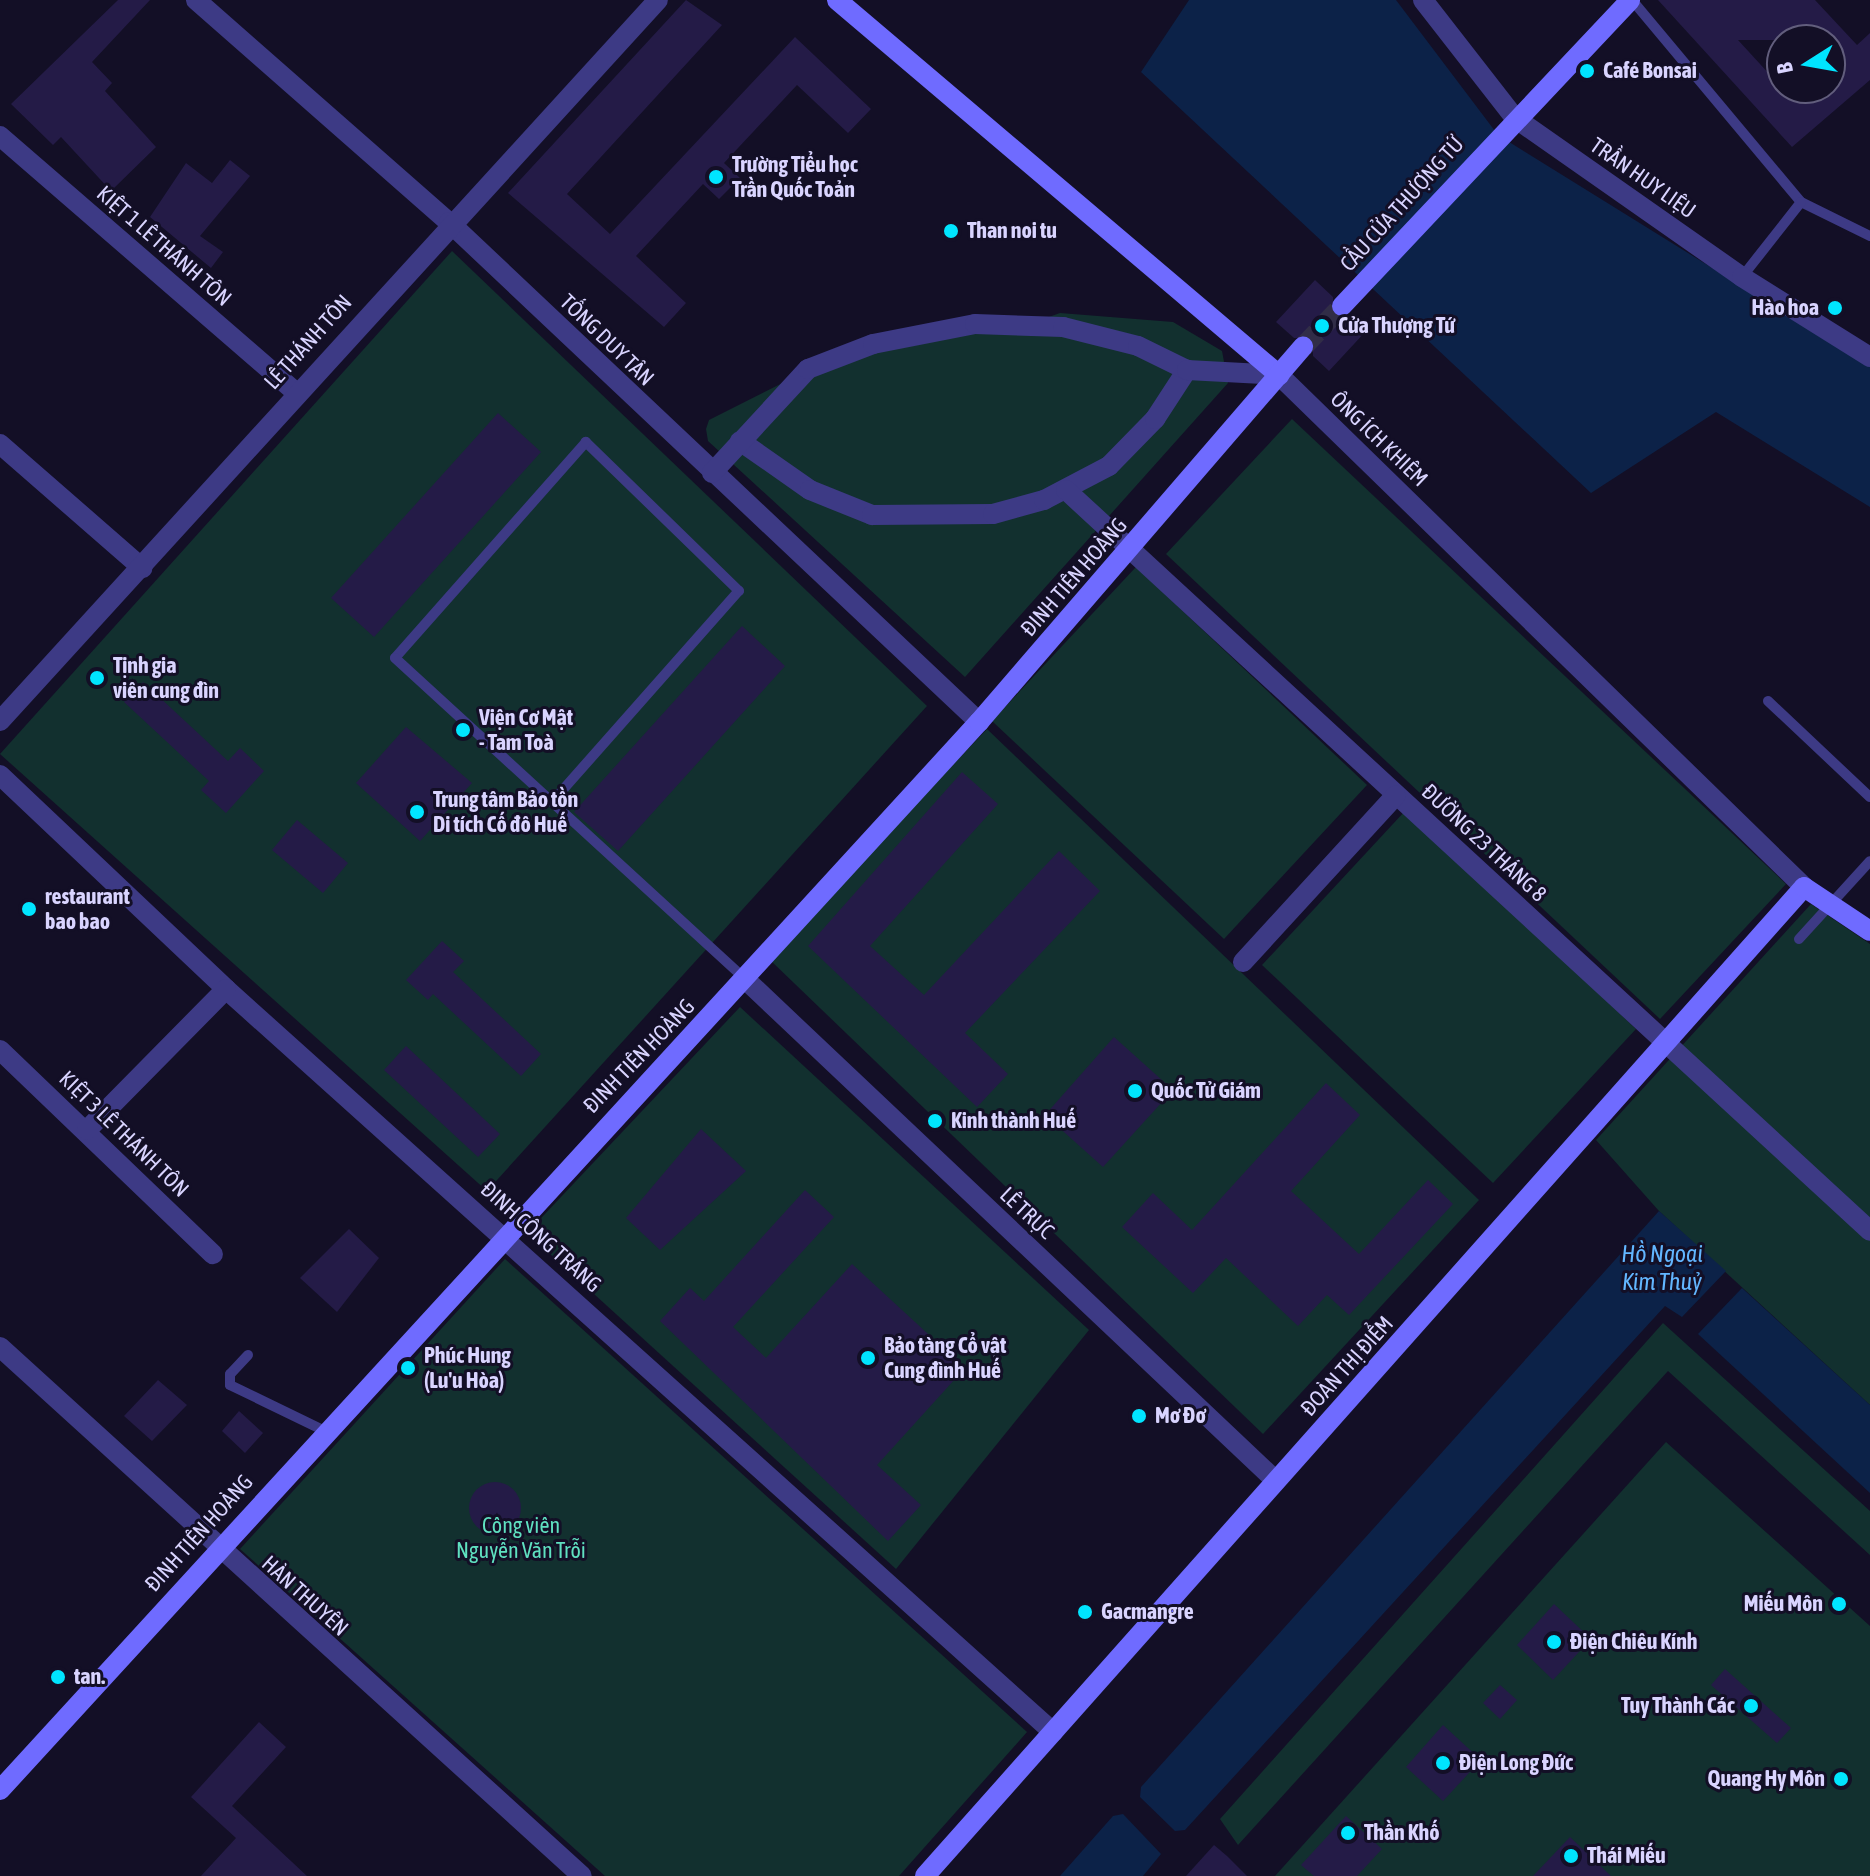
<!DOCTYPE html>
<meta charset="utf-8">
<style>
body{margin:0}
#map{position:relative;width:1870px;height:1876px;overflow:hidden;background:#130f26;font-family:"Asap Condensed",sans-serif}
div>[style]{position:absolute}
.green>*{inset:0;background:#12302f}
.water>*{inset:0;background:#0c2248}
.building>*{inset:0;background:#241b47}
.round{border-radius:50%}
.secondary-tunnel>*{height:20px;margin-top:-10px;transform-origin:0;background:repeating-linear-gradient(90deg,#312d47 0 20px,transparent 0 30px)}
.lane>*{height:10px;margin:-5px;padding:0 5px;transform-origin:5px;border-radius:5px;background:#3d3a85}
.street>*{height:20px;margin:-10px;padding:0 10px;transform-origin:10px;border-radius:10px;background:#3d3a85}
.secondary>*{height:20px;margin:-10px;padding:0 10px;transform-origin:10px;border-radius:10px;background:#6f6bff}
.dots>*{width:22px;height:22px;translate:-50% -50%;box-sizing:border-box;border:4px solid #130f26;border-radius:50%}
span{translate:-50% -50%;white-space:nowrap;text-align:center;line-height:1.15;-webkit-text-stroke:6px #130f26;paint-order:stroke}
.poi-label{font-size:22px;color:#d9d4ff;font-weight:700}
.left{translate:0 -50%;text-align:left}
.right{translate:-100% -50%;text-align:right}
.street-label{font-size:22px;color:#d9d4ff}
.park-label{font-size:22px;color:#5fe0c0}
.water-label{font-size:24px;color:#62b6ff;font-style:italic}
.north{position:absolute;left:1766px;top:24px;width:80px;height:80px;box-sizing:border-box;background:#130f26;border:2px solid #625e7d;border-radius:50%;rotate:259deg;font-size:22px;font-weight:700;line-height:32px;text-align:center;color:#d9d4ff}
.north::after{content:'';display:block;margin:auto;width:28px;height:36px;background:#00e5ff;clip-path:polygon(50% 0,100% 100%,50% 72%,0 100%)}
</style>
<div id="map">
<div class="green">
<div style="clip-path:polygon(452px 251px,927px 706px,487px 1191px,0 754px)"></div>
<div style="clip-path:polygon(1060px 313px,1173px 322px,1222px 351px,1228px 383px,965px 677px,708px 441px,706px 429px,709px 420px,848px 350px,1021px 327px)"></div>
<div style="clip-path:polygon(1292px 419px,1786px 884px,1660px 1019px,1166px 554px)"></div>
<div style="clip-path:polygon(1136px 567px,1367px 785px,1224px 939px,992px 721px)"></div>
<div style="clip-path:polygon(987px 729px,1479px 1200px,1263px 1434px,769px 959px)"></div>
<div style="clip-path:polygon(1405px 811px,1636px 1029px,1493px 1183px,1262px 965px)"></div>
<div style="clip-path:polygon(1811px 904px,1870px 944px,1870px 1405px,1659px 1211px,1596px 1140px)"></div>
<div style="clip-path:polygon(740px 1007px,1089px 1330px,896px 1569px,527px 1233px)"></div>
<div style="clip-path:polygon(505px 1259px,1027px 1732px,899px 1876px,605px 1876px,240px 1549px)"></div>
<div style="clip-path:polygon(1663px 1323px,1870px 1511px,1870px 1555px,1668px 1371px,1238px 1845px,1220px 1819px)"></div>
<div style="clip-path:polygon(1666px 1442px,1870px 1626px,1870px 1876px,1275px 1876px)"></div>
</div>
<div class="water">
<div style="clip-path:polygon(1189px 0,1396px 0,1498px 135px,1870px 366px,1870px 507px,1716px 412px,1591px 493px,1141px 72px)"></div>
<div style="clip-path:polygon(1659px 1211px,1726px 1271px,1682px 1317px,1665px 1306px,1185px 1830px,1175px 1831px,1140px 1797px,1141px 1787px)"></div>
<div style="clip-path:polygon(1742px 1288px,1870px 1405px,1870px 1493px,1698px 1334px)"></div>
<div style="clip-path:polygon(1123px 1814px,1161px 1854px,1143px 1876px,1060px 1876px,1113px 1816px)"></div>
</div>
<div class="building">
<div style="clip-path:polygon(118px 0,150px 0,92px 62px,112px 83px,105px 91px,156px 147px,111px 191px,61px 137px,53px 145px,11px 104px)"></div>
<div style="clip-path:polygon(686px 0,722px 25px,567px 194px,610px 234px,795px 37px,871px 109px,848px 133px,797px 85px,724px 163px,740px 178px,719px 199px,703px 184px,636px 256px,686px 303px,664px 327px,508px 193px)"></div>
<div style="clip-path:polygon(evenodd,1658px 0,1815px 0,1857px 45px,1870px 33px,1870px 80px,1792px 147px,1658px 0,1738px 40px,1830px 40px,1830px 88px,1808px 88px,1794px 101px,1738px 40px)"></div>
<div style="clip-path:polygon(230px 160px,250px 176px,200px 236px,223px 252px,211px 268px,150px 217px,186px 163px,212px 183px)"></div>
<div style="clip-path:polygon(1315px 280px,1333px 297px,1333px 315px,1352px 315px,1367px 330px,1329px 371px,1313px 356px,1312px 338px,1294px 338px,1276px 322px)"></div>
<div style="clip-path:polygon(498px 413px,541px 452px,374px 637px,331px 598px)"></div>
<div style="clip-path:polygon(742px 626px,785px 666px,618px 851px,574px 812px)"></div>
<div style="clip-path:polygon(143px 682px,228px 761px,240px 748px,264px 771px,226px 813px,201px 790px,209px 781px,124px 702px)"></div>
<div style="clip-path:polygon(406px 727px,472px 783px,420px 841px,356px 783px)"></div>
<div style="clip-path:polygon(962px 772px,998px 804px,870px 946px,924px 995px,1059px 851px,1100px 891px,965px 1033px,1008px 1074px,977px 1107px,808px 946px)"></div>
<div style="clip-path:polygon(297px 820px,348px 863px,323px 893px,272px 850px)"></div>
<div style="clip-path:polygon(442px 941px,464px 961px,453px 972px,541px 1054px,521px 1076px,433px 994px,428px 1000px,406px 980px)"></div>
<div style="clip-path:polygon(1114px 1037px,1173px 1090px,1103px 1167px,1045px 1115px)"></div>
<div style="clip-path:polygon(406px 1046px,500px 1134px,478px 1157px,384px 1070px)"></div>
<div style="clip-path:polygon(1326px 1083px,1360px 1115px,1291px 1191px,1359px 1254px,1428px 1180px,1453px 1204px,1349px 1315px,1327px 1295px,1298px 1326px,1226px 1258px,1193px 1293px,1122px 1227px,1153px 1193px,1192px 1230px)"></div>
<div style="clip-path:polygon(701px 1129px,746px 1171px,660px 1250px,626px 1218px)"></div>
<div style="clip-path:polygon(805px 1190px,834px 1217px,733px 1327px,766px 1358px,852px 1264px,965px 1368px,877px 1465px,921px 1505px,888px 1541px,660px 1321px,690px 1288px,704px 1301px)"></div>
<div style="clip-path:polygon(349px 1229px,379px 1258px,337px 1312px,300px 1278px)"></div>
<div style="clip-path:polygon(158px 1380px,187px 1405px,152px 1441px,124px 1416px)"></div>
<div style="clip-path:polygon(239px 1411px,263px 1433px,245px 1453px,222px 1431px)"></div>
<div class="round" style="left:469px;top:1482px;width:52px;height:52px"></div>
<div style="clip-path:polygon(1554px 1604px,1591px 1639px,1553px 1680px,1517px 1645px)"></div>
<div style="clip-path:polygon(1725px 1669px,1791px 1728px,1777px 1743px,1711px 1685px)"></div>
<div style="clip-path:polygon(1500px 1685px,1517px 1700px,1500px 1719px,1483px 1703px)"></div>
<div style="clip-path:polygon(259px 1722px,286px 1747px,232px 1806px,307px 1876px,201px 1876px,236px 1838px,191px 1797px)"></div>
<div style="clip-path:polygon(1443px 1725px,1481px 1760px,1443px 1801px,1406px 1767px)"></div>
<div style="clip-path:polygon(1346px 1816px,1382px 1849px,1357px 1876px,1314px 1876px,1301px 1865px)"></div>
<div style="clip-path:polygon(1570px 1837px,1611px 1876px,1533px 1876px)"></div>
<div style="clip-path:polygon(1214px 1845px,1227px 1856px,1247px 1876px,1186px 1876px)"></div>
</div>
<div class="secondary-tunnel">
<div style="left:1303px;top:347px;width:57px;rotate:-46.4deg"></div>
</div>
<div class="lane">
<div style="left:1632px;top:0;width:263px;rotate:50.1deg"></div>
<div style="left:1801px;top:202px;width:77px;rotate:26.2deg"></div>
<div style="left:1742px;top:277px;width:95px;rotate:-51.8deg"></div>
<div style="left:1768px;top:701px;width:140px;rotate:43.3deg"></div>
<div style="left:552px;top:802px;width:282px;rotate:-48.5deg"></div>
<div style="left:739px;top:591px;width:214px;rotate:-135.8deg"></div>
<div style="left:586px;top:442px;width:288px;rotate:131.5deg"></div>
<div style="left:395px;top:658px;width:213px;rotate:42.5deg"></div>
<div style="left:552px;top:802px;width:260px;rotate:42.5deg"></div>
<div style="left:1799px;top:939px;width:105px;rotate:-47.7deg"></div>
<div style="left:248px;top:1355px;width:26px;rotate:133deg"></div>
<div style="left:230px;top:1374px;width:11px;rotate:90deg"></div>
<div style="left:230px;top:1385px;width:106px;rotate:25.8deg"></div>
</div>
<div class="street">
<div style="left:196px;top:0;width:337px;rotate:41.3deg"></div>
<div style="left:449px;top:222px;width:729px;rotate:43.33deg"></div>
<div style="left:1423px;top:0;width:150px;rotate:52.1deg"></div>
<div style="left:1515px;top:118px;width:277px;rotate:35deg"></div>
<div style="left:1742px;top:277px;width:151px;rotate:32deg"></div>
<div style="left:0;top:136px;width:391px;rotate:40.9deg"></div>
<div style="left:740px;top:441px;width:85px;rotate:35deg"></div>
<div style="left:810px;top:490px;width:67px;rotate:22deg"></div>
<div style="left:872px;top:515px;width:121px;rotate:-0.5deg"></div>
<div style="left:993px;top:514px;width:53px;rotate:-15.4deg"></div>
<div style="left:1044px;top:500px;width:73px;rotate:-27.6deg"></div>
<div style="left:1109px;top:466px;width:66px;rotate:-45.6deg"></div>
<div style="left:1155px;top:419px;width:59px;rotate:-56.9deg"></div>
<div style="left:0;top:444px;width:189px;rotate:41.1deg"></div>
<div style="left:712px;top:473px;width:142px;rotate:-47.3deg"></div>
<div style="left:808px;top:369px;width:70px;rotate:-21deg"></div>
<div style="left:873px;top:344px;width:104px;rotate:-11.1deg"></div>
<div style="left:975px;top:324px;width:88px;rotate:2deg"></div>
<div style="left:1063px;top:327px;width:77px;rotate:14.2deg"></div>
<div style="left:1138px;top:346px;width:55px;rotate:26.1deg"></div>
<div style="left:1187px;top:370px;width:92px;rotate:3.1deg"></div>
<div style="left:1279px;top:375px;width:733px;rotate:44.28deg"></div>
<div style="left:1066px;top:490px;width:1093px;rotate:42.66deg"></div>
<div style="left:0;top:721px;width:976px;rotate:-47.62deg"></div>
<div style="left:0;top:775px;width:311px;rotate:43.4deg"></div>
<div style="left:226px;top:989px;width:1112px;rotate:41.94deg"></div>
<div style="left:1243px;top:962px;width:226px;rotate:-47.5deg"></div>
<div style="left:746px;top:980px;width:729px;rotate:43.39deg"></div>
<div style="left:0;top:1050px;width:295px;rotate:43.8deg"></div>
<div style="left:87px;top:1130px;width:198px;rotate:-45.4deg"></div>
<div style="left:0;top:1347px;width:786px;rotate:42.27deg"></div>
</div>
<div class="secondary">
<div style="left:837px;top:0;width:580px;rotate:40.31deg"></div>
<div style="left:1342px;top:306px;width:420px;rotate:-46.7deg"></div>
<div style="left:0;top:1790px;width:1449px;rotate:-47.49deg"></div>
<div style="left:979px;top:722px;width:496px;rotate:-49.2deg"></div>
<div style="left:925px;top:1876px;width:1323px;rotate:-48.37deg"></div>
<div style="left:1804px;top:887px;width:79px;rotate:33.7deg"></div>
</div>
<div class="dots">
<div style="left:1587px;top:71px;background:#00e5ff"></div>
<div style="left:716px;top:177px;background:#00e5ff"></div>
<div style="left:951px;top:231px;background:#00e5ff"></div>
<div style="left:1835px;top:308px;background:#00e5ff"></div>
<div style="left:1322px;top:326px;background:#00e5ff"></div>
<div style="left:97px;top:678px;background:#00e5ff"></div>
<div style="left:463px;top:730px;background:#00e5ff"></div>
<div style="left:417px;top:812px;background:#00e5ff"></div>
<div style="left:29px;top:909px;background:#00e5ff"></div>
<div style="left:1135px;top:1091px;background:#00e5ff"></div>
<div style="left:935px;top:1121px;background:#00e5ff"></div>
<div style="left:868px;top:1358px;background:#00e5ff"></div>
<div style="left:408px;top:1368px;background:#00e5ff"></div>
<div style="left:1139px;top:1416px;background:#00e5ff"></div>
<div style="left:1839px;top:1604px;background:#00e5ff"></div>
<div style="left:1085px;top:1612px;background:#00e5ff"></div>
<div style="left:1554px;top:1642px;background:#00e5ff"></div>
<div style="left:58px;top:1677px;background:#00e5ff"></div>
<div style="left:1751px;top:1706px;background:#00e5ff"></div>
<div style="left:1443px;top:1763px;background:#00e5ff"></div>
<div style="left:1841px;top:1779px;background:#00e5ff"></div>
<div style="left:1348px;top:1833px;background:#00e5ff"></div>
<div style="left:1571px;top:1856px;background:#00e5ff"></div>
</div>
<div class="poi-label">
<span class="left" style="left:1603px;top:71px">Café Bonsai</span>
<span class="left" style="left:732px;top:177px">Trường Tiểu học<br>Trần Quốc Toản</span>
<span class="left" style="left:967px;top:231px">Than noi tu</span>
<span class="right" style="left:1819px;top:308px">Hào hoa</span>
<span class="left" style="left:1338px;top:326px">Cửa Thượng Tứ</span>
<span class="left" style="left:113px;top:678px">Tịnh gia<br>viên cung đìn</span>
<span class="left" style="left:479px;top:730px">Viện Cơ Mật<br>- Tam Toà</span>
<span class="left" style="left:433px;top:812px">Trung tâm Bảo tồn<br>Di tích Cố đô Huế</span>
<span class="left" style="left:45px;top:909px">restaurant<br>bao bao</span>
<span class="left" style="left:1151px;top:1091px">Quốc Tử Giám</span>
<span class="left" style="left:951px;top:1121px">Kinh thành Huế</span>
<span class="left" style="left:884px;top:1358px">Bảo tàng Cổ vật<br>Cung đình Huế</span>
<span class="left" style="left:424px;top:1368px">Phúc Hung<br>(Lu'u Hòa)</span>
<span class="left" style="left:1155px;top:1416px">Mơ Đơ</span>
<span class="right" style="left:1823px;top:1604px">Miếu Môn</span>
<span class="left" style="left:1101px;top:1612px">Gacmangre</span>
<span class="left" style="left:1570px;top:1642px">Điện Chiêu Kính</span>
<span class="left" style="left:74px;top:1677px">tan.</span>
<span class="right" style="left:1735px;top:1706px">Tuy Thành Các</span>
<span class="left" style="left:1459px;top:1763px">Điện Long Đức</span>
<span class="right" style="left:1825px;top:1779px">Quang Hy Môn</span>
<span class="left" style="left:1364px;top:1833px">Thần Khố</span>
<span class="left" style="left:1587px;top:1856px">Thái Miếu</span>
</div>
<div class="street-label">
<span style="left:1643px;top:178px;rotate:35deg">TRẦN HUY LIỆU</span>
<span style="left:1402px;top:204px;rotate:-48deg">CẦU CỬA THƯỢNG TỨ</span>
<span style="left:164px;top:246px;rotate:41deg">KIỆT 1 LÊ THÁNH TÔN</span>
<span style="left:607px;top:340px;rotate:44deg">TỐNG DUY TÂN</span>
<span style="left:308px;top:342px;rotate:-48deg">LÊ THÁNH TÔN</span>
<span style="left:1379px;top:439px;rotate:44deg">ÔNG ÍCH KHIÊM</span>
<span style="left:1074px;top:577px;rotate:-49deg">ĐINH TIÊN HOÀNG</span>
<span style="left:1484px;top:843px;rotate:43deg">ĐƯỜNG 23 THÁNG 8</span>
<span style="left:639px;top:1056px;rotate:-46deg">ĐINH TIÊN HOÀNG</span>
<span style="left:124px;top:1134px;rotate:44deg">KIỆT 3 LÊ THÁNH TÔN</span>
<span style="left:1027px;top:1213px;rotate:43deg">LÊ TRỰC</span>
<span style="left:541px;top:1237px;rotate:42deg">ĐINH CÔNG TRÁNG</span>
<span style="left:1347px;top:1366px;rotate:-48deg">ĐOÀN THỊ ĐIỂM</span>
<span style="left:199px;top:1533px;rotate:-48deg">ĐINH TIÊN HOÀNG</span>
<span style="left:305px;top:1596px;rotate:42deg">HÀN THUYÊN</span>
</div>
<div class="park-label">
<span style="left:521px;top:1538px">Công viên<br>Nguyễn Văn Trỗi</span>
</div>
<div class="water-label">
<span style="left:1662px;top:1268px">Hồ Ngoại<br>Kim Thuỷ</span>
</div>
<div class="north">B</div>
</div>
